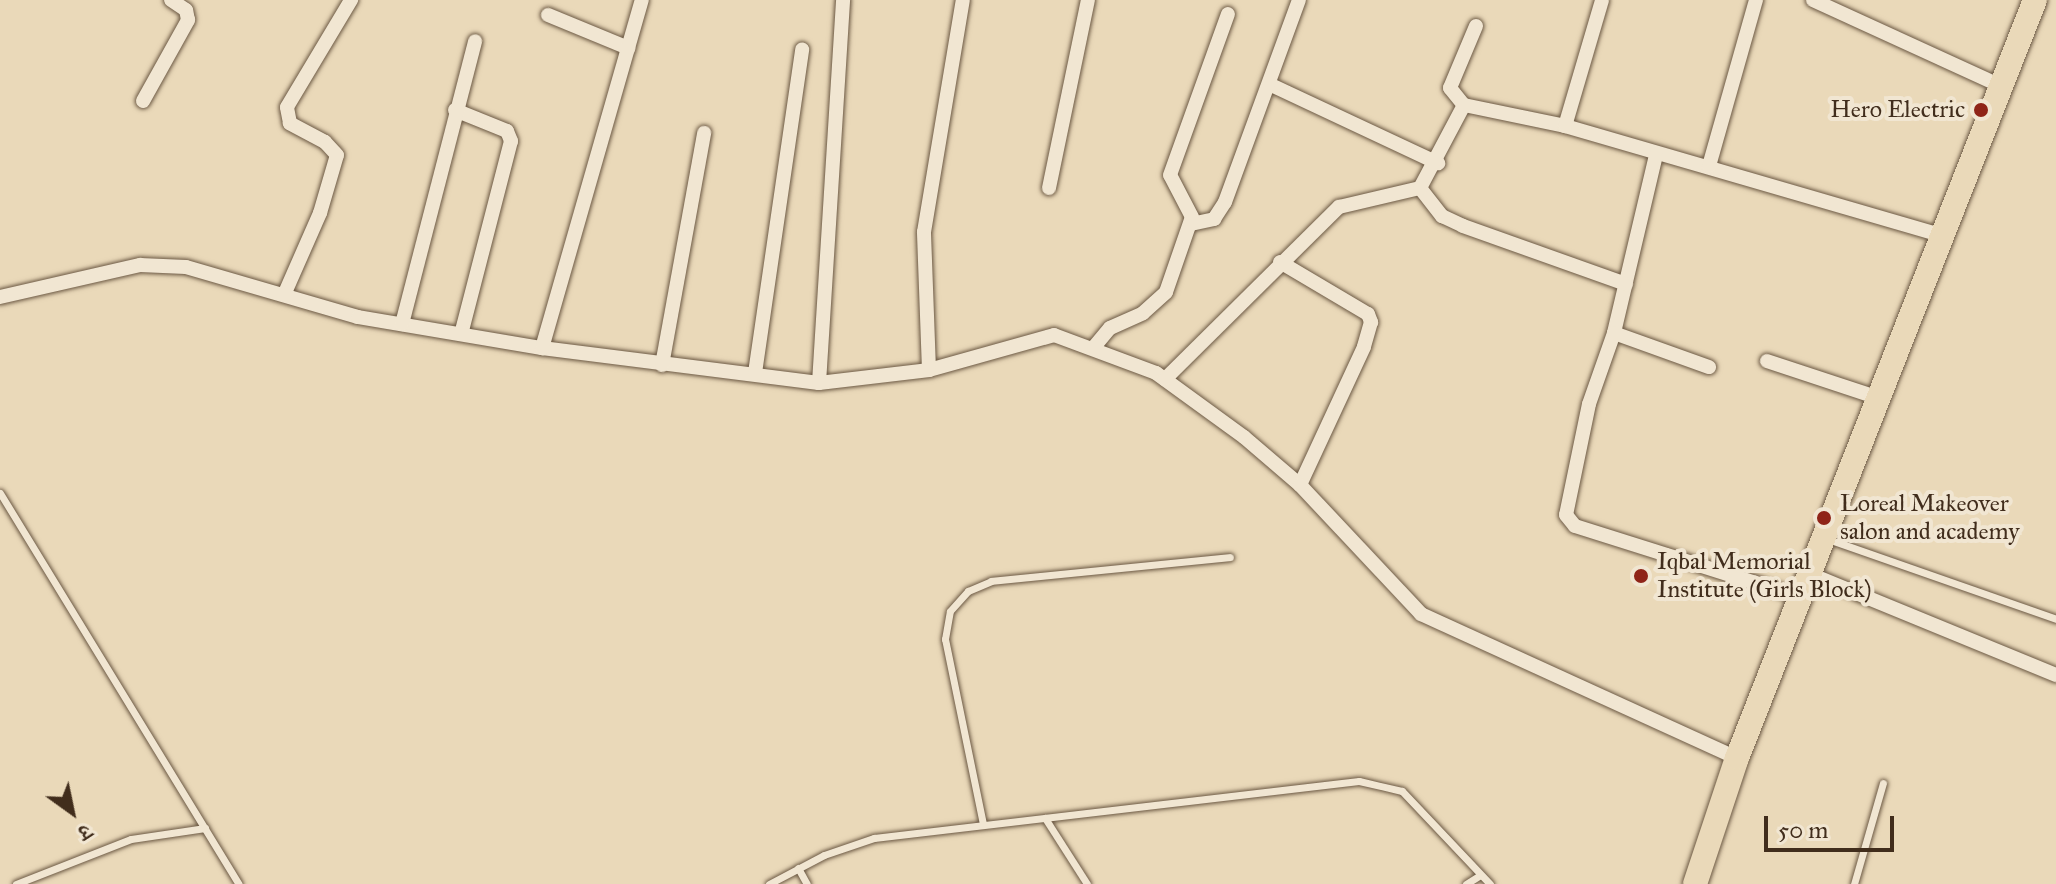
<!DOCTYPE html>
<meta charset="utf-8">
<style>
body{margin:0}
#map{position:relative;width:2056px;height:884px;overflow:hidden;background:#ead9b9;font-family:"IM FELL Great Primer","Noto Serif Devanagari",serif}
div>[style]{position:absolute}
.roads{filter:drop-shadow(0 0 2px #6b5843) drop-shadow(0 0 2px #6b5843)}
.service>*{height:7px;margin:-3.5px;padding:0 3.5px;transform-origin:3.5px;border-radius:3.5px;background:#f1e6d2}
.minor>*{height:14px;margin:-7px;padding:0 7px;transform-origin:7px;border-radius:7px;background:#f1e6d2}
.primary>*{height:24px;margin:-12px;padding:0 12px;transform-origin:12px;border-radius:12px;background:#ead9b9}
.dots>*{width:22px;height:22px;translate:-50% -50%;box-sizing:border-box;border:4px solid #f1e6d2;border-radius:50%}
span{translate:-50% -50%;white-space:nowrap;text-align:center;line-height:1.15;-webkit-text-stroke:8px #f1e6d2;paint-order:stroke}
.poi-label{font-size:24px;color:#412d1c}
.right{translate:-100% -50%;text-align:right}
.left{translate:0 -50%;text-align:left}
.north{position:absolute;left:32px;top:772px;width:80px;height:80px;-webkit-text-stroke:6px #f1e6d2;paint-order:stroke;rotate:147deg;font-size:22px;font-weight:700;line-height:32px;text-align:center;color:#412d1c}
.north::after{content:'';display:block;margin:auto;width:28px;height:36px;background:#412d1c;clip-path:polygon(50% 0,100% 100%,50% 72%,0 100%)}
.scale{position:absolute;left:1764px;top:816px;width:130px;height:36px;box-sizing:border-box;border:4px solid #412d1c;border-top:0;padding-left:10px;font-size:24px;line-height:28px;white-space:nowrap;color:#412d1c;-webkit-text-stroke:6px #f1e6d2;paint-order:stroke}
</style>
<div id="map">
<div class="roads">
<div class="service">
<i style="left:0;top:493px;width:458px;rotate:58.6deg"></i>
<i style="left:1828px;top:539px;width:242px;rotate:19.3deg"></i>
<i style="left:1045px;top:818px;width:78px;rotate:57.5deg"></i>
<i style="left:983px;top:824px;width:189px;rotate:-101.6deg"></i>
<i style="left:945px;top:639px;width:28px;rotate:-80deg"></i>
<i style="left:950px;top:611px;width:27px;rotate:-48deg"></i>
<i style="left:968px;top:591px;width:25px;rotate:-23deg"></i>
<i style="left:991px;top:581px;width:240px;rotate:-5.7deg"></i>
<i style="left:798px;top:868px;width:18px;rotate:61deg"></i>
<i style="left:16px;top:884px;width:123px;rotate:-21.4deg"></i>
<i style="left:131px;top:839px;width:75px;rotate:-8.5deg"></i>
<i style="left:769px;top:884px;width:62px;rotate:-27.8deg"></i>
<i style="left:824px;top:855px;width:53px;rotate:-18.8deg"></i>
<i style="left:874px;top:838px;width:488px;rotate:-6.7deg"></i>
<i style="left:1359px;top:781px;width:44px;rotate:13.1deg"></i>
<i style="left:1402px;top:791px;width:128px;rotate:46.6deg"></i>
<i style="left:1466px;top:884px;width:15px;rotate:-32deg"></i>
<i style="left:1854px;top:884px;width:105px;rotate:-74deg"></i>
</div>
<div class="minor">
<i style="left:1813px;top:0;width:209px;rotate:24.6deg"></i>
<i style="left:548px;top:15px;width:87px;rotate:22.4deg"></i>
<i style="left:1476px;top:26px;width:67px;rotate:112.8deg"></i>
<i style="left:1450px;top:88px;width:22px;rotate:51deg"></i>
<i style="left:1464px;top:105px;width:103px;rotate:11.7deg"></i>
<i style="left:1565px;top:126px;width:391px;rotate:16.2deg"></i>
<i style="left:1269px;top:84px;width:187px;rotate:25.1deg"></i>
<i style="left:143px;top:101px;width:93px;rotate:-60.9deg"></i>
<i style="left:188px;top:20px;width:10px;rotate:-101deg"></i>
<i style="left:186px;top:10px;width:18px;rotate:-146deg"></i>
<i style="left:455px;top:110px;width:56px;rotate:22deg"></i>
<i style="left:507px;top:131px;width:11px;rotate:68deg"></i>
<i style="left:511px;top:141px;width:199px;rotate:104.5deg"></i>
<i style="left:1565px;top:126px;width:131px;rotate:-73.6deg"></i>
<i style="left:1656px;top:155px;width:183px;rotate:103.3deg"></i>
<i style="left:1614px;top:333px;width:75px;rotate:109.4deg"></i>
<i style="left:1589px;top:404px;width:113px;rotate:101.7deg"></i>
<i style="left:1566px;top:515px;width:14px;rotate:51deg"></i>
<i style="left:1575px;top:526px;width:239px;rotate:17.5deg"></i>
<i style="left:1709px;top:166px;width:173px;rotate:-74.2deg"></i>
<i style="left:1049px;top:188px;width:192px;rotate:-78.3deg"></i>
<i style="left:1420px;top:188px;width:36px;rotate:52deg"></i>
<i style="left:1442px;top:216px;width:23px;rotate:25deg"></i>
<i style="left:1463px;top:226px;width:173px;rotate:19.6deg"></i>
<i style="left:1191px;top:224px;width:24px;rotate:-12deg"></i>
<i style="left:1214px;top:219px;width:20px;rotate:-57deg"></i>
<i style="left:1225px;top:202px;width:215px;rotate:-69.9deg"></i>
<i style="left:1280px;top:262px;width:102px;rotate:30.6deg"></i>
<i style="left:1368px;top:314px;width:9px;rotate:69deg"></i>
<i style="left:1371px;top:322px;width:26px;rotate:106deg"></i>
<i style="left:1364px;top:347px;width:152px;rotate:114.9deg"></i>
<i style="left:284px;top:295px;width:90px;rotate:-66.3deg"></i>
<i style="left:320px;top:213px;width:60px;rotate:-73.7deg"></i>
<i style="left:337px;top:155px;width:18px;rotate:-133deg"></i>
<i style="left:325px;top:142px;width:40px;rotate:-152deg"></i>
<i style="left:290px;top:123px;width:16px;rotate:-101deg"></i>
<i style="left:287px;top:107px;width:125px;rotate:-59.1deg"></i>
<i style="left:0;top:297px;width:144px;rotate:-12.9deg"></i>
<i style="left:140px;top:265px;width:46px;rotate:2.5deg"></i>
<i style="left:186px;top:267px;width:179px;rotate:16.2deg"></i>
<i style="left:358px;top:317px;width:187px;rotate:9.6deg"></i>
<i style="left:542px;top:348px;width:279px;rotate:7.2deg"></i>
<i style="left:819px;top:383px;width:111px;rotate:-6.7deg"></i>
<i style="left:929px;top:370px;width:130px;rotate:-15.6deg"></i>
<i style="left:1054px;top:335px;width:109px;rotate:20.4deg"></i>
<i style="left:1156px;top:373px;width:109px;rotate:36deg"></i>
<i style="left:1244px;top:437px;width:74px;rotate:40.6deg"></i>
<i style="left:1300px;top:485px;width:177px;rotate:46.8deg"></i>
<i style="left:1421px;top:614px;width:347px;rotate:24.5deg"></i>
<i style="left:402px;top:324px;width:292px;rotate:-75.5deg"></i>
<i style="left:1614px;top:333px;width:101px;rotate:19.7deg"></i>
<i style="left:1094px;top:347px;width:25px;rotate:-50deg"></i>
<i style="left:1110px;top:328px;width:36px;rotate:-24deg"></i>
<i style="left:1143px;top:313px;width:31px;rotate:-42deg"></i>
<i style="left:1166px;top:292px;width:79px;rotate:-70.9deg"></i>
<i style="left:1192px;top:217px;width:47px;rotate:-117.6deg"></i>
<i style="left:1170px;top:175px;width:171px;rotate:-70.2deg"></i>
<i style="left:542px;top:348px;width:362px;rotate:-74deg"></i>
<i style="left:1767px;top:361px;width:118px;rotate:18.3deg"></i>
<i style="left:662px;top:365px;width:236px;rotate:-79.7deg"></i>
<i style="left:929px;top:370px;width:138px;rotate:-92.1deg"></i>
<i style="left:924px;top:232px;width:235px;rotate:-80.5deg"></i>
<i style="left:755px;top:373px;width:327px;rotate:-81.7deg"></i>
<i style="left:1165px;top:379px;width:245px;rotate:-44.7deg"></i>
<i style="left:1339px;top:207px;width:83px;rotate:-13.2deg"></i>
<i style="left:1420px;top:188px;width:94px;rotate:-62.1deg"></i>
<i style="left:819px;top:383px;width:384px;rotate:-86.4deg"></i>
<i style="left:1812px;top:575px;width:264px;rotate:22.3deg"></i>
</div>
<div class="primary">
<i style="left:1695px;top:884px;width:133px;rotate:-71.6deg"></i>
<i style="left:1737px;top:758px;width:814px;rotate:-68.54deg"></i>
</div>
</div>
<div class="dots">
<i style="left:1981px;top:110px;background:#8f2418"></i>
<i style="left:1824px;top:518px;background:#8f2418"></i>
<i style="left:1641px;top:576px;background:#8f2418"></i>
</div>
<div class="poi-label">
<span class="right" style="left:1965px;top:110px">Hero Electric</span>
<span class="left" style="left:1840px;top:518px">Loreal Makeover<br>salon and academy</span>
<span class="left" style="left:1657px;top:576px">Iqbal Memorial<br>Institute (Girls Block)</span>
</div>
<div class="north">उ</div>
<div class="scale">50 m</div>
</div>
